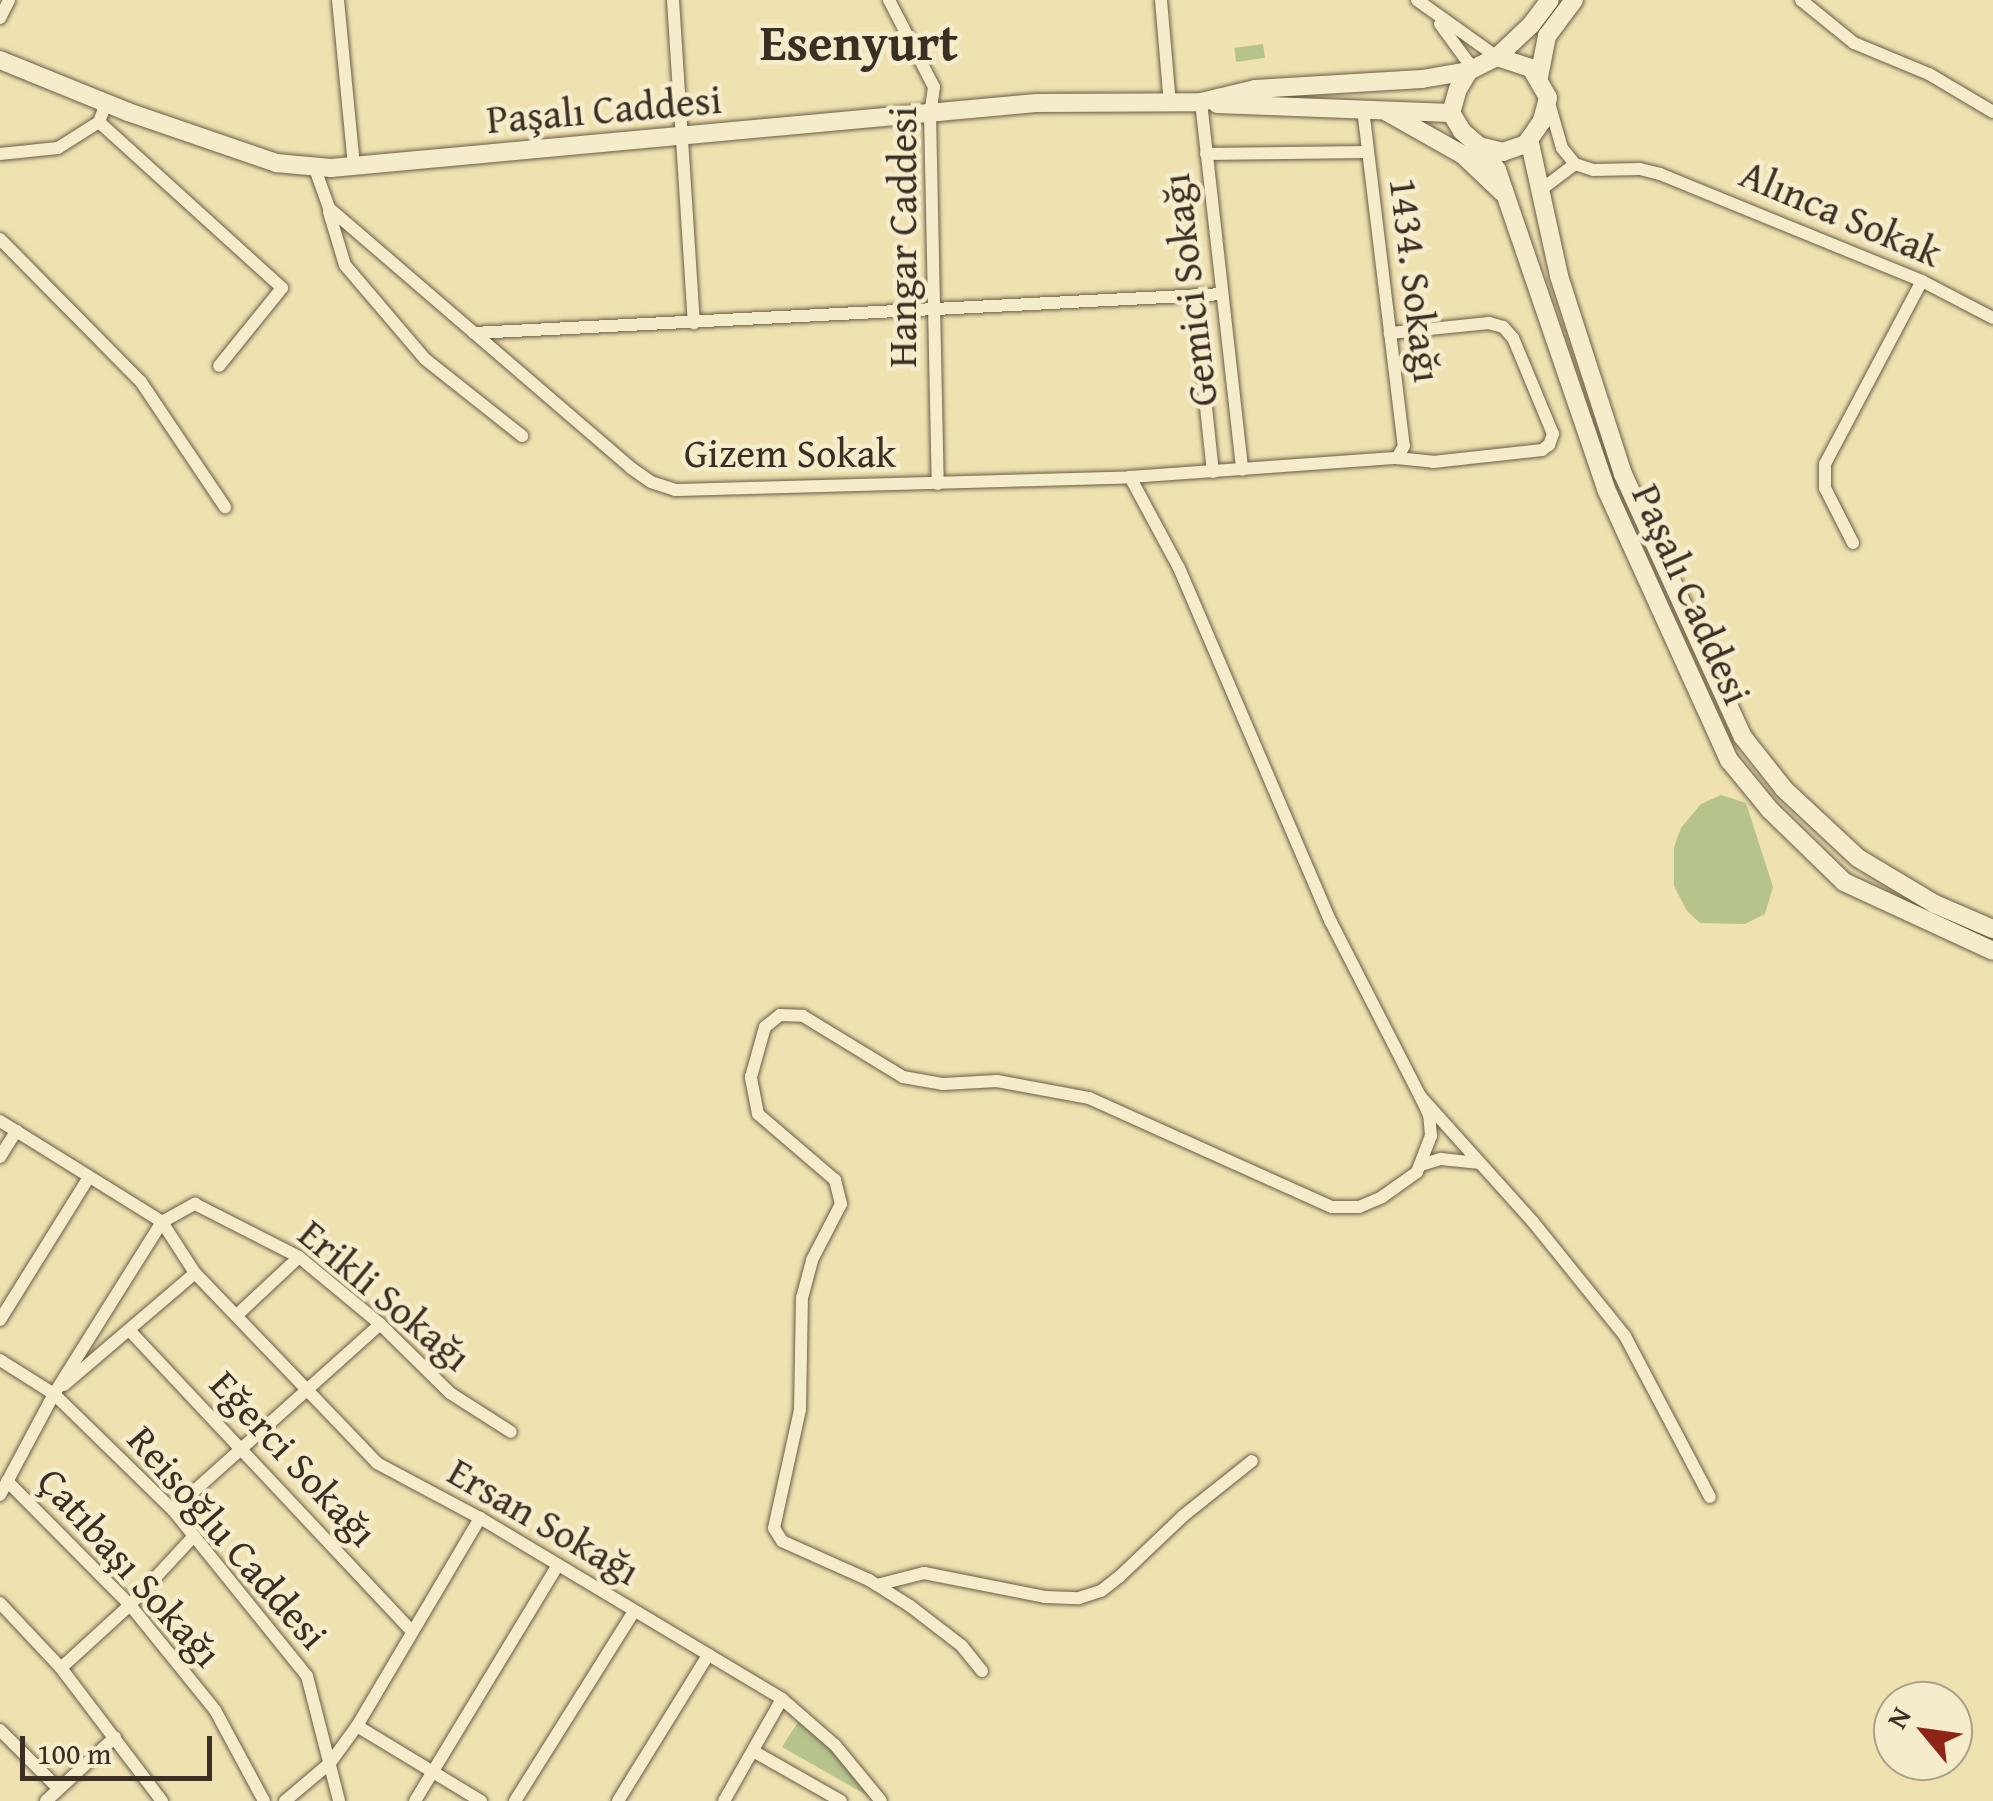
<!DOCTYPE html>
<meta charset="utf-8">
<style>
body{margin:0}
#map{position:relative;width:1993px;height:1801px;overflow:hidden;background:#efe1b0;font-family:"Gentium Book Plus",serif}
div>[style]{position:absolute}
.green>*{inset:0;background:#b6c38d;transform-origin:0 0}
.roads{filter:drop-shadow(0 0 2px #685c47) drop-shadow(0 0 2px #685c47)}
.street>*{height:12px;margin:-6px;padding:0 6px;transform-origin:6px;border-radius:6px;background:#f5eccc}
.secondary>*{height:18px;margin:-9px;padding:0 9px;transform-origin:9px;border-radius:9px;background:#f5eccc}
span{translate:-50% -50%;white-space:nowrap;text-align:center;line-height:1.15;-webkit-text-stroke:9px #f5eccc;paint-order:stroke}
.street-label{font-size:40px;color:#3b2f24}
.district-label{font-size:50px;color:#3b2f24;font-weight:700}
.north{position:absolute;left:1873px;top:1681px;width:100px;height:100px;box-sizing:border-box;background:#f5eccc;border:2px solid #aba089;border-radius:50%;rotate:299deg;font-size:28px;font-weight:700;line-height:40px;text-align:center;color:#3b2f24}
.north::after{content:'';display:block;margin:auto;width:35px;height:45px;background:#8f2418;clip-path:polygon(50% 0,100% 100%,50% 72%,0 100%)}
.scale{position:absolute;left:20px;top:1736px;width:192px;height:45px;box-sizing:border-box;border:5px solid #3b2f24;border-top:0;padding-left:12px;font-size:30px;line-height:35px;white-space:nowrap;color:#3b2f24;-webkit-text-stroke:8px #f5eccc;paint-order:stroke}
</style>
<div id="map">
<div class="green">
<i style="left:1263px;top:44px;width:14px;height:29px;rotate:82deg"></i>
<i style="clip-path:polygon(1721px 795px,1746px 803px,1773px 887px,1765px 914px,1745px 924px,1700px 923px,1687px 911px,1674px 886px,1674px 847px,1681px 828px,1701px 804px)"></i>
<i style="clip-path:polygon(798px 1722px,834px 1744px,877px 1801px,782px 1747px)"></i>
</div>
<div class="roads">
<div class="street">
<i style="left:338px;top:0;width:167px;rotate:84.5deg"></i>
<i style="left:673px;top:0;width:324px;rotate:86.3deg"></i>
<i style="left:889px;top:0;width:98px;rotate:62.7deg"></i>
<i style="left:934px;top:87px;width:27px;rotate:98deg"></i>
<i style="left:930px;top:114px;width:370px;rotate:88.8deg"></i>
<i style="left:1161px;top:0;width:105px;rotate:85.1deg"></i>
<i style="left:1417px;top:0;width:98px;rotate:35.5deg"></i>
<i style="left:1801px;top:0;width:68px;rotate:39.1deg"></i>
<i style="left:1854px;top:43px;width:81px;rotate:22.5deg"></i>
<i style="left:1929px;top:74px;width:74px;rotate:30.7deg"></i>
<i style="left:0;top:18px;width:20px;rotate:-63deg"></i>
<i style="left:1440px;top:24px;width:56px;rotate:53.7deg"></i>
<i style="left:1201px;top:102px;width:370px;rotate:83.6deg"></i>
<i style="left:106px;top:103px;width:20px;rotate:110deg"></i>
<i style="left:99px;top:122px;width:247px;rotate:42.2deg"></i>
<i style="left:282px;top:288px;width:100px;rotate:128.9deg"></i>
<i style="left:1549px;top:103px;width:47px;rotate:73.9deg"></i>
<i style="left:1562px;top:148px;width:21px;rotate:51deg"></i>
<i style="left:1575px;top:164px;width:19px;rotate:18deg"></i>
<i style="left:1593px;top:170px;width:47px;rotate:-1.2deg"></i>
<i style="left:1640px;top:169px;width:21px;rotate:14deg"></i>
<i style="left:1660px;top:174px;width:283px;rotate:22.2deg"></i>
<i style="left:1922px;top:281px;width:80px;rotate:27.5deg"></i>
<i style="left:1363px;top:109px;width:339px;rotate:83.1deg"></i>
<i style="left:1404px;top:446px;width:14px;rotate:120deg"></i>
<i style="left:0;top:154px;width:58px;rotate:-5.9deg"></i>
<i style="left:58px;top:148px;width:49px;rotate:-32.4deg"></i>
<i style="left:1206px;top:154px;width:160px;rotate:-0.7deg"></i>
<i style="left:314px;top:166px;width:45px;rotate:70.3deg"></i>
<i style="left:329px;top:208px;width:399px;rotate:40.7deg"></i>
<i style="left:631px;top:468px;width:24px;rotate:35deg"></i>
<i style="left:651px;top:482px;width:25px;rotate:18deg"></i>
<i style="left:675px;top:490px;width:455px;rotate:-1.6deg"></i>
<i style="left:1130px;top:477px;width:268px;rotate:-4.1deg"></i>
<i style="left:1397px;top:458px;width:36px;rotate:6deg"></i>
<i style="left:1433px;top:462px;width:110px;rotate:-6.3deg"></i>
<i style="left:1542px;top:450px;width:9px;rotate:-36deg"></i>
<i style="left:1549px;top:445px;width:12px;rotate:-70deg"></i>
<i style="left:1553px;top:434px;width:104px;rotate:-112.6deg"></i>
<i style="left:1513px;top:338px;width:15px;rotate:-132deg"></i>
<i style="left:1503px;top:327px;width:15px;rotate:-164deg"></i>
<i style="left:1489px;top:323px;width:100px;rotate:174.2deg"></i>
<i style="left:1538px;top:192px;width:46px;rotate:-37.1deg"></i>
<i style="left:329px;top:212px;width:55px;rotate:73.2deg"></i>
<i style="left:345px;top:265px;width:123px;rotate:49.6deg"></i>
<i style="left:425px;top:359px;width:124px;rotate:38.4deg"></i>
<i style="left:0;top:239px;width:201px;rotate:45.4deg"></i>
<i style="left:141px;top:382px;width:151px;rotate:56.1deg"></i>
<i style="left:1194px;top:295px;width:178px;rotate:83.9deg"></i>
<i style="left:474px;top:333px;width:749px;rotate:-2.98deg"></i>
<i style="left:1130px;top:477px;width:103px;rotate:61.7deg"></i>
<i style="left:1179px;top:568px;width:385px;rotate:66.8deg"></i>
<i style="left:1331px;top:922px;width:195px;rotate:62.9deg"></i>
<i style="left:1420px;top:1096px;width:169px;rotate:48.1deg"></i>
<i style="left:1533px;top:1222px;width:146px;rotate:51.1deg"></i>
<i style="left:1625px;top:1336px;width:182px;rotate:62.2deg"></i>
<i style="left:1853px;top:543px;width:62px;rotate:-117deg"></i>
<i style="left:1825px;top:488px;width:24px;rotate:-90deg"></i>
<i style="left:1825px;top:464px;width:207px;rotate:-62.1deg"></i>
<i style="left:0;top:1121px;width:191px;rotate:31.9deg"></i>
<i style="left:162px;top:1222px;width:61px;rotate:57.1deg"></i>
<i style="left:195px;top:1273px;width:263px;rotate:46.2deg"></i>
<i style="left:377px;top:1463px;width:117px;rotate:28.1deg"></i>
<i style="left:480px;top:1518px;width:352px;rotate:30.9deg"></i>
<i style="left:782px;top:1699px;width:70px;rotate:41deg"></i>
<i style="left:835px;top:1745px;width:72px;rotate:50.6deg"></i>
<i style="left:0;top:1157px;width:31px;rotate:-58deg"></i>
<i style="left:1421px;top:1165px;width:21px;rotate:-17deg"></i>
<i style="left:1441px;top:1159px;width:37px;rotate:6deg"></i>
<i style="left:238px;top:1314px;width:83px;rotate:-43.1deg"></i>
<i style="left:0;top:1320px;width:168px;rotate:-58.1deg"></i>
<i style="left:129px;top:1330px;width:412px;rotate:46.8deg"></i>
<i style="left:0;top:1360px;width:64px;rotate:32.2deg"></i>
<i style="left:54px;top:1394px;width:166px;rotate:44.3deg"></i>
<i style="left:173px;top:1510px;width:213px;rotate:51.1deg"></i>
<i style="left:307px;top:1676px;width:129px;rotate:75.6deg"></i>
<i style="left:64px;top:1385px;width:172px;rotate:-40.5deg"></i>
<i style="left:7px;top:1481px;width:175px;rotate:45.2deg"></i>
<i style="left:130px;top:1605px;width:135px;rotate:51deg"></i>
<i style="left:215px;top:1710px;width:103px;rotate:61.7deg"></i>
<i style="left:0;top:1495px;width:115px;rotate:-61.9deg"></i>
<i style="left:54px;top:1394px;width:203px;rotate:-57.9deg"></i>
<i style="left:162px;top:1222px;width:38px;rotate:-29deg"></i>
<i style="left:195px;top:1204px;width:117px;rotate:27deg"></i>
<i style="left:299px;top:1257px;width:105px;rotate:39.6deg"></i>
<i style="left:380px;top:1324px;width:98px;rotate:44.6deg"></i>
<i style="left:450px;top:1393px;width:72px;rotate:32.6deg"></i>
<i style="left:173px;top:1510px;width:278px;rotate:-41.9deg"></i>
<i style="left:877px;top:1585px;width:49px;rotate:-14.3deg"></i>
<i style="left:924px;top:1573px;width:123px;rotate:11.2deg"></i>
<i style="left:1045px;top:1597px;width:34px;rotate:2deg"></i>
<i style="left:1079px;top:1598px;width:23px;rotate:-18deg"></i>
<i style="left:1101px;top:1591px;width:23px;rotate:-38deg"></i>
<i style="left:1119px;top:1577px;width:88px;rotate:-43.6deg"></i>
<i style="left:1183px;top:1516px;width:88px;rotate:-38.6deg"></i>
<i style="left:0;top:1603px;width:89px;rotate:46.8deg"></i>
<i style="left:61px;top:1668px;width:167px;rotate:52.8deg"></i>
<i style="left:61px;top:1668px;width:93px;rotate:-42.4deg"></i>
<i style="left:130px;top:1605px;width:94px;rotate:-47.2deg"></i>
<i style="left:982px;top:1671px;width:32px;rotate:-129deg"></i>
<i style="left:962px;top:1646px;width:66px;rotate:-142.4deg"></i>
<i style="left:910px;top:1606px;width:49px;rotate:-147.6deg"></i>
<i style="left:869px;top:1580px;width:95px;rotate:-155.9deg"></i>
<i style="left:782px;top:1541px;width:15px;rotate:-122deg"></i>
<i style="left:774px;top:1528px;width:121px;rotate:-77.6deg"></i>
<i style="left:800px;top:1410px;width:112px;rotate:-89deg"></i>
<i style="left:802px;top:1298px;width:39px;rotate:-75deg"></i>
<i style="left:812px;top:1260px;width:63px;rotate:-62.6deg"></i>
<i style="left:841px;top:1204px;width:25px;rotate:-104deg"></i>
<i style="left:835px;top:1180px;width:101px;rotate:-139.4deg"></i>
<i style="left:758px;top:1114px;width:38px;rotate:-101deg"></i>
<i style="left:751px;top:1077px;width:52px;rotate:-74.4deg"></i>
<i style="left:765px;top:1027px;width:19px;rotate:-39deg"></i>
<i style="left:780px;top:1015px;width:23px;rotate:2deg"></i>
<i style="left:803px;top:1016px;width:117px;rotate:31.4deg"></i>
<i style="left:903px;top:1077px;width:41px;rotate:9.9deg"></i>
<i style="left:943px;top:1084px;width:54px;rotate:-3.2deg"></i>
<i style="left:997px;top:1081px;width:94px;rotate:10.5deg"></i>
<i style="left:1089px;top:1098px;width:266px;rotate:24.2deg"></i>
<i style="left:1332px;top:1207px;width:27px"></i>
<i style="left:1359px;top:1207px;width:25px;rotate:-23deg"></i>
<i style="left:1382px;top:1197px;width:43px;rotate:-35.5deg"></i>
<i style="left:1417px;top:1172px;width:39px;rotate:-69deg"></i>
<i style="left:1431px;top:1136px;width:21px;rotate:-95deg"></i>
<i style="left:1429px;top:1115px;width:21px;rotate:-115deg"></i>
<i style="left:357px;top:1726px;width:145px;rotate:31.2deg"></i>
<i style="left:0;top:1730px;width:83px;rotate:45deg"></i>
<i style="left:753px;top:1751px;width:101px;rotate:29.6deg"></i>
<i style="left:46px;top:1801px;width:94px;rotate:-42.8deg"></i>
<i style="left:285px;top:1801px;width:59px;rotate:-40.2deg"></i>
<i style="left:330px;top:1763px;width:46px;rotate:-53.9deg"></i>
<i style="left:357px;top:1726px;width:242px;rotate:-59.4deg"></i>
<i style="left:415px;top:1801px;width:276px;rotate:-58.8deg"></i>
<i style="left:515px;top:1801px;width:224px;rotate:-57.9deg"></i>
<i style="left:618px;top:1801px;width:172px;rotate:-58.3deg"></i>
<i style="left:724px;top:1801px;width:117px;rotate:-60.4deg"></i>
</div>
<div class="secondary">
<i style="left:1497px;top:57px;width:36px;rotate:18deg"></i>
<i style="left:1531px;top:68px;width:34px;rotate:60deg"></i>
<i style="left:1548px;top:98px;width:24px;rotate:105deg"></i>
<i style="left:1542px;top:121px;width:28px;rotate:125deg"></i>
<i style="left:1526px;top:144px;width:24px;rotate:161deg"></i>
<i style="left:1503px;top:152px;width:25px;rotate:-166deg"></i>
<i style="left:1479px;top:146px;width:23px;rotate:-139deg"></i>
<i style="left:1462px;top:131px;width:21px;rotate:-121deg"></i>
<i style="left:1451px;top:113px;width:25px;rotate:-74deg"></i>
<i style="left:1458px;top:89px;width:21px;rotate:-59deg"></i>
<i style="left:1469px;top:71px;width:31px;rotate:-27deg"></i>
<i style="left:1497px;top:57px;width:47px;rotate:-43.3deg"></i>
<i style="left:1531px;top:25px;width:31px;rotate:-53deg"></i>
<i style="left:0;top:60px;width:138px;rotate:22.1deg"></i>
<i style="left:128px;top:112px;width:157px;rotate:19deg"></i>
<i style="left:276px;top:163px;width:55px;rotate:5.2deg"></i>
<i style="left:331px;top:168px;width:708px;rotate:-5.27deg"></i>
<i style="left:1036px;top:103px;width:165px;rotate:-0.3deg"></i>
<i style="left:1201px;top:102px;width:56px;rotate:-13.5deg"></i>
<i style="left:1255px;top:89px;width:167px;rotate:-3.4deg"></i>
<i style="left:1422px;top:79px;width:48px;rotate:-9.7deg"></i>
<i style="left:1539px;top:77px;width:42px;rotate:-79deg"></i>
<i style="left:1547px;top:36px;width:45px;rotate:-53.1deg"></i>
<i style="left:1217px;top:104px;width:234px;rotate:2.2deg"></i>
<i style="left:1385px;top:111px;width:90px;rotate:29.4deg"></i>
<i style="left:1463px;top:155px;width:54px;rotate:43.5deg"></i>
<i style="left:1529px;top:139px;width:140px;rotate:77.6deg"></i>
<i style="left:1559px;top:276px;width:208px;rotate:72.1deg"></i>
<i style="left:1623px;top:474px;width:289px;rotate:65.5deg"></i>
<i style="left:1743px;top:737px;width:66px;rotate:51.7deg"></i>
<i style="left:1784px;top:789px;width:101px;rotate:43deg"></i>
<i style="left:1858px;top:858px;width:90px;rotate:30.9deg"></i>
<i style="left:1935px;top:904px;width:63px;rotate:23.3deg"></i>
<i style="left:1479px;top:146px;width:30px;rotate:53deg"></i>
<i style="left:1497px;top:170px;width:337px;rotate:71.1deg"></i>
<i style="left:1606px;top:489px;width:298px;rotate:65.6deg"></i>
<i style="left:1729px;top:760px;width:65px;rotate:50.6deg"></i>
<i style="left:1770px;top:810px;width:103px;rotate:44.2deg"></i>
<i style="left:1844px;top:882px;width:164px;rotate:24.8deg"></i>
</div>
</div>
<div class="street-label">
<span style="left:604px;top:109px;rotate:-5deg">Paşalı Caddesi</span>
<span style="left:1841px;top:213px;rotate:23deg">Alınca Sokak</span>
<span style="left:902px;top:237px;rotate:-90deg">Hangar Caddesi</span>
<span style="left:1416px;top:280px;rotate:83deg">1434. Sokağı</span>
<span style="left:1189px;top:290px;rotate:-97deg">Gemici Sokağı</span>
<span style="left:790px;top:453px">Gizem Sokak</span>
<span style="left:1692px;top:594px;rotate:66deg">Paşalı Caddesi</span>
<span style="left:385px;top:1295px;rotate:40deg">Erikli Sokağı</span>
<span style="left:294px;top:1458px;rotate:47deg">Eğerci Sokağı</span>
<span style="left:544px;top:1521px;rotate:30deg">Ersan Sokağı</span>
<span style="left:228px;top:1537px;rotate:49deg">Reisoğlu Caddesi</span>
<span style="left:130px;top:1567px;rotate:48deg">Çatıbaşı Sokağı</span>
</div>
<div class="district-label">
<span style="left:859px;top:42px">Esenyurt</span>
</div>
<div class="north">N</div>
<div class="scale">100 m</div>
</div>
